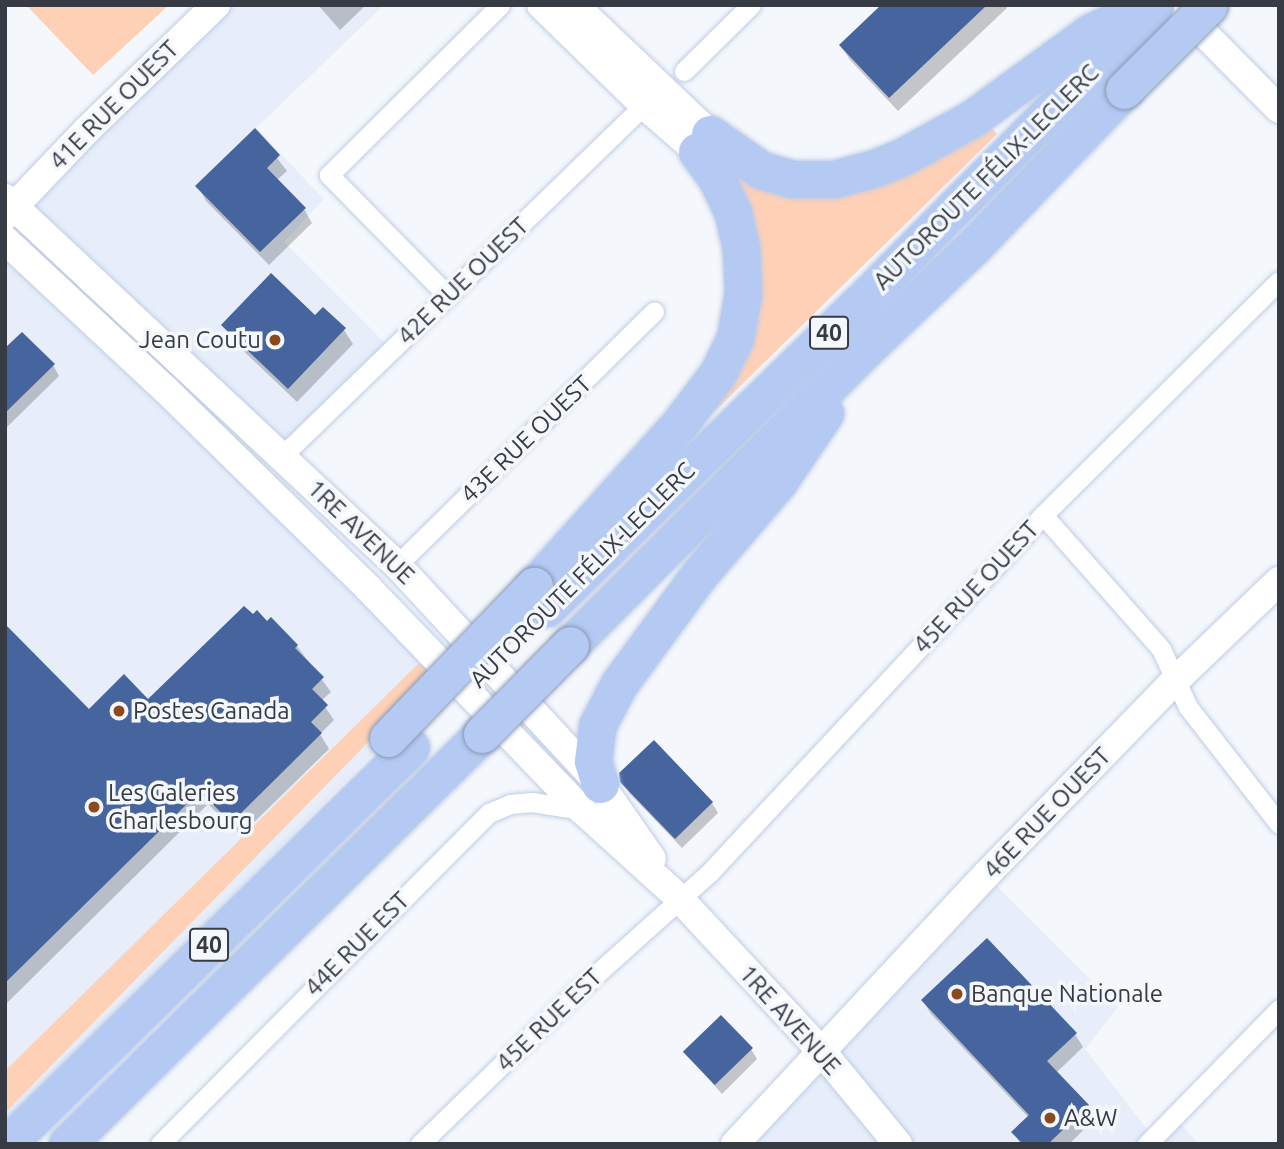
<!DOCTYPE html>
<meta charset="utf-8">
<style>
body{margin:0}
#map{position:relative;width:1284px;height:1149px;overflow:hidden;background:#f4f7fc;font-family:Ubuntu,sans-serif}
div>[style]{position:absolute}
.built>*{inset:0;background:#e7eefa}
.green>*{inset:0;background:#fed0b6}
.shadow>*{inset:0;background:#0003}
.building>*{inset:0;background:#46649d;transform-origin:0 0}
.roads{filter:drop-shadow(0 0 2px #c0cce4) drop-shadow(0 0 2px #c0cce4)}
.street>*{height:19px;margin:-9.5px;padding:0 9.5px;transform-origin:9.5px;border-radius:9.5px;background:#fff}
.secondary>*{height:28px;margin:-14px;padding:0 14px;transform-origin:14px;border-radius:14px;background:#fff}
.highway>*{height:37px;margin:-18.5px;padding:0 18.5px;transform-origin:18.5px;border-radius:18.5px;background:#b4caf2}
.bridges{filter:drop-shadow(0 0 2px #8898b5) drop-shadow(0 0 2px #8898b5)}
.highway-bridge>*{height:37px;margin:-18.5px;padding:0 18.5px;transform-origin:18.5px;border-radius:18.5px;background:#b4caf2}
.dots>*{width:19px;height:19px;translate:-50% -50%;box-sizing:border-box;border:4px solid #f4f7fc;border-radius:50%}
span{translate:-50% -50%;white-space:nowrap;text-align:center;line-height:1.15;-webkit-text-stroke:7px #f4f7fc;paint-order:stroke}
.shield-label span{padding:2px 5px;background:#f4f7fc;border:2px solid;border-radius:5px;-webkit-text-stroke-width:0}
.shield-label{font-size:23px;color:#363b44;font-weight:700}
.street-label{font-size:24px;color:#363b44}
.poi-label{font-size:24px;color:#363b44}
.right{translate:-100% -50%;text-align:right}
.left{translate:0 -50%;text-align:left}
.frame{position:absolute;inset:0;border:7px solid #363b44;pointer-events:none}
</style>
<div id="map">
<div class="built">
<i style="clip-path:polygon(217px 5px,384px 5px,256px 128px,324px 199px,284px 242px,392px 350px,282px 456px,14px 206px)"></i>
<i style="clip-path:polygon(5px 240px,446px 666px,388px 738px,69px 1060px,5px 1144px)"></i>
<i style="clip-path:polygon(986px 875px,1118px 1007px,1085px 1049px,1153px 1137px,1174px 1116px,1199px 1144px,735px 1144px)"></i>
</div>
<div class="green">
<i style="clip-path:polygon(26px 5px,169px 5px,93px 75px)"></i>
<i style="clip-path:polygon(987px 123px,997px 134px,716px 410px,708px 403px,735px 361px,719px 164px,756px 181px)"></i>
<i style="clip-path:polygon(423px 663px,433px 676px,5px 1113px,5px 1071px,418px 664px)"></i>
</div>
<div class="shadow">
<i style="clip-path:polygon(318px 5px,366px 5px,340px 30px)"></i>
<i style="clip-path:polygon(884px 5px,1005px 5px,1007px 8px,898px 111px,850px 60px,841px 46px)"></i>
<i style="clip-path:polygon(255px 130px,287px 171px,276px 181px,304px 209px,312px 223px,269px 265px,206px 201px,198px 186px)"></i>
<i style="clip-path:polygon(323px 309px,344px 330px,353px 344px,297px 402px,232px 340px,224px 326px,315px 317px)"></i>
<i style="clip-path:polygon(5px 351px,53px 365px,59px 376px,5px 429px)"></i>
<i style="clip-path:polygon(5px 626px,89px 711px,148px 702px,297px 646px,331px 692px,321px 701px,334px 720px,320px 734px,329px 749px,240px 836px,208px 804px,5px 1005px)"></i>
<i style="clip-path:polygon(622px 781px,712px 803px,718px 813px,682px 848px,629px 793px)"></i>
<i style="clip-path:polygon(923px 1001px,1075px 1034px,1083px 1047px,1056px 1073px,1087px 1106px,1095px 1119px,1069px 1144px,1020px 1144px,1014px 1132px,1029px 1118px,931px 1014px)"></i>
<i style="clip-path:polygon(751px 1049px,757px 1059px,722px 1094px,685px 1053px)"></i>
</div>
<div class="building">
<i style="clip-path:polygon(881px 5px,987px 5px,889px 98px,839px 45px)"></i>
<i style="clip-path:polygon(255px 128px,280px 155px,267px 168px,306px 208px,260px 252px,195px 186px)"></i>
<i style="clip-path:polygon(271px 273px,315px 315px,323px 307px,346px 328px,288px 389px,221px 325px)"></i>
<i style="clip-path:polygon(22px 332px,55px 364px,5px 413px,5px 348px)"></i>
<i style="clip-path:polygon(244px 606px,253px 614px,257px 610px,267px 621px,271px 617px,298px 645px,295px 648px,324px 677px,312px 689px,328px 705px,311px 722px,322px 733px,231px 823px,200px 791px,5px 983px,5px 624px,89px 709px,124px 674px,148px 699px)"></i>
<i style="clip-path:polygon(654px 740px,713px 802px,675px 839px,620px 782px,619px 773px)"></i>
<i style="clip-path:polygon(987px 938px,1077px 1033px,1047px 1061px,1089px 1105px,1048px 1144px,1023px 1144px,1011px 1132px,1029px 1115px,921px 1000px)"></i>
<i style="left:721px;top:1015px;width:46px;height:53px;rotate:46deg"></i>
</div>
<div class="roads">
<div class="street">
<i style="left:684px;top:71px;width:94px;rotate:-44.6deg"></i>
<i style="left:448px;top:296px;width:170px;rotate:-134.5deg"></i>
<i style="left:329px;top:175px;width:241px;rotate:-44.8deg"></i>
<i style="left:282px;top:456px;width:504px;rotate:-44.12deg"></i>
<i style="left:1043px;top:515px;width:179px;rotate:48.6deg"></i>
<i style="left:1161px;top:649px;width:64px;rotate:65deg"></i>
<i style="left:1188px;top:707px;width:148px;rotate:52.1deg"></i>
<i style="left:397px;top:565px;width:361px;rotate:-44.6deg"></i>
<i style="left:160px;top:1144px;width:467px;rotate:-45.2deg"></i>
<i style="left:489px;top:813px;width:23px;rotate:-23deg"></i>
<i style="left:510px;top:804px;width:22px;rotate:-5deg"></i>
<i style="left:532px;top:802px;width:51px;rotate:9.1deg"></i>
<i style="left:420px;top:1144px;width:212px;rotate:-44.2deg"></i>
<i style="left:572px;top:996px;width:186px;rotate:-41.9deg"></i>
<i style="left:710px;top:872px;width:488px;rotate:-47deg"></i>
<i style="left:1043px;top:515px;width:332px;rotate:-44.8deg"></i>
<i style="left:1147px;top:1144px;width:189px;rotate:-45.6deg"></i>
</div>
<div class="secondary">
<i style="left:541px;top:5px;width:144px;rotate:44.2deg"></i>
<i style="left:644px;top:105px;width:70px;rotate:41deg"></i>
<i style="left:574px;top:5px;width:187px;rotate:43.5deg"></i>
<i style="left:1176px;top:5px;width:146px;rotate:45.3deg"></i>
<i style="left:5px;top:198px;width:537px;rotate:43.11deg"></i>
<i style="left:397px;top:565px;width:299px;rotate:47.2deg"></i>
<i style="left:600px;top:784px;width:91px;rotate:55.3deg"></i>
<i style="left:5px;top:216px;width:119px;rotate:-46.4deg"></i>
<i style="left:87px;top:130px;width:180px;rotate:-44.1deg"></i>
<i style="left:5px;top:240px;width:220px;rotate:43deg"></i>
<i style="left:166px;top:390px;width:283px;rotate:44.4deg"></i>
<i style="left:368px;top:588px;width:308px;rotate:46.1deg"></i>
<i style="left:582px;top:810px;width:131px;rotate:42.2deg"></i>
<i style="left:679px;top:898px;width:212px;rotate:47.1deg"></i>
<i style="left:823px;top:1053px;width:118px;rotate:50.5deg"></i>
<i style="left:735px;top:1144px;width:368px;rotate:-47deg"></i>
<i style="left:986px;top:875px;width:269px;rotate:-45.8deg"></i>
<i style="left:1174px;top:682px;width:146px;rotate:-43.9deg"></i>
</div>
<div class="highway">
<i style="left:710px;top:134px;width:62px;rotate:35.2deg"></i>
<i style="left:761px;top:170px;width:33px;rotate:16deg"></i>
<i style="left:793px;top:179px;width:41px"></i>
<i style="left:834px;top:179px;width:42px;rotate:-15deg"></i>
<i style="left:875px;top:168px;width:31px;rotate:-22deg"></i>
<i style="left:904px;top:156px;width:79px;rotate:-28.8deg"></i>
<i style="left:973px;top:118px;width:146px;rotate:-36.1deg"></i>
<i style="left:1091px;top:32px;width:60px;rotate:-24.8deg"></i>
<i style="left:534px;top:586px;width:220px;rotate:-48.1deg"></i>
<i style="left:681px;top:422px;width:61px;rotate:-52.9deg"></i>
<i style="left:718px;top:373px;width:39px;rotate:-64deg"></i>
<i style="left:735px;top:338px;width:46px;rotate:-79.9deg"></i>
<i style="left:743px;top:293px;width:45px;rotate:-92.5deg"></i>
<i style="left:741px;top:248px;width:36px;rotate:-103deg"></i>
<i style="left:733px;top:213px;width:38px;rotate:-115deg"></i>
<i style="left:717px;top:179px;width:34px;rotate:-126deg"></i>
<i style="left:547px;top:608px;width:436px;rotate:-44.3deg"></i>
<i style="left:859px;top:304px;width:421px;rotate:-45.2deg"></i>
<i style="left:570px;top:645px;width:426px;rotate:-45deg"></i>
<i style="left:871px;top:344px;width:141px;rotate:-43.6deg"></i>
<i style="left:973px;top:247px;width:218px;rotate:-46.1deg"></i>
<i style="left:600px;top:784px;width:24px;rotate:-107deg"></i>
<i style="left:593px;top:761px;width:35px;rotate:-83deg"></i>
<i style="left:597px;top:726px;width:47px;rotate:-62.4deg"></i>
<i style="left:619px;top:684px;width:134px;rotate:-53.8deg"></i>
<i style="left:698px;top:576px;width:125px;rotate:-49.5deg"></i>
<i style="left:779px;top:481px;width:82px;rotate:-55.9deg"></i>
<i style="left:7px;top:1144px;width:566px;rotate:-44.5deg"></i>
<i style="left:67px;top:1144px;width:583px;rotate:-44.65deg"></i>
</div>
</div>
<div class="bridges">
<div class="highway-bridge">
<i style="left:1124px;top:90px;width:120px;rotate:-45deg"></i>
<i style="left:482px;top:734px;width:125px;rotate:-45.3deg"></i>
<i style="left:388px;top:738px;width:211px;rotate:-46.2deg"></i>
</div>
</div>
<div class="dots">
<i style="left:275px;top:340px;background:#8c491b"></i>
<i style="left:119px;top:711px;background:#8c491b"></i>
<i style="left:94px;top:807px;background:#8c491b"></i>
<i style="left:957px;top:994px;background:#8c491b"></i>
<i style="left:1050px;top:1118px;background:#8c491b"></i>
</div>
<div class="shield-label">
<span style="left:829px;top:333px">40</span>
<span style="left:209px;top:945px">40</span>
</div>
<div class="street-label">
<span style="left:114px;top:105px;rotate:-45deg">41E RUE OUEST</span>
<span style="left:986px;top:177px;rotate:-45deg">AUTOROUTE FÉLIX-LECLERC</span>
<span style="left:463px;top:281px;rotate:-44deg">42E RUE OUEST</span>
<span style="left:526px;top:439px;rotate:-44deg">43E RUE OUEST</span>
<span style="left:361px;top:532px;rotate:44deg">1RE AVENUE</span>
<span style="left:582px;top:575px;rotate:-45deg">AUTOROUTE FÉLIX-LECLERC</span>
<span style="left:976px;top:587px;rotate:-47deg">45E RUE OUEST</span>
<span style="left:1047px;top:813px;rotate:-46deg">46E RUE OUEST</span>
<span style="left:357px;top:944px;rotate:-45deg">44E RUE EST</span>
<span style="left:549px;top:1020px;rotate:-44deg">45E RUE EST</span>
<span style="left:790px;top:1020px;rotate:48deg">1RE AVENUE</span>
</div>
<div class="poi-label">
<span class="right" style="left:261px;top:340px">Jean Coutu</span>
<span class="left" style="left:133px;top:711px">Postes Canada</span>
<span class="left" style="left:108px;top:807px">Les Galeries<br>Charlesbourg</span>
<span class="left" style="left:971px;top:994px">Banque Nationale</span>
<span class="left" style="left:1064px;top:1118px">A&amp;W</span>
</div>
<div class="frame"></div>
</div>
